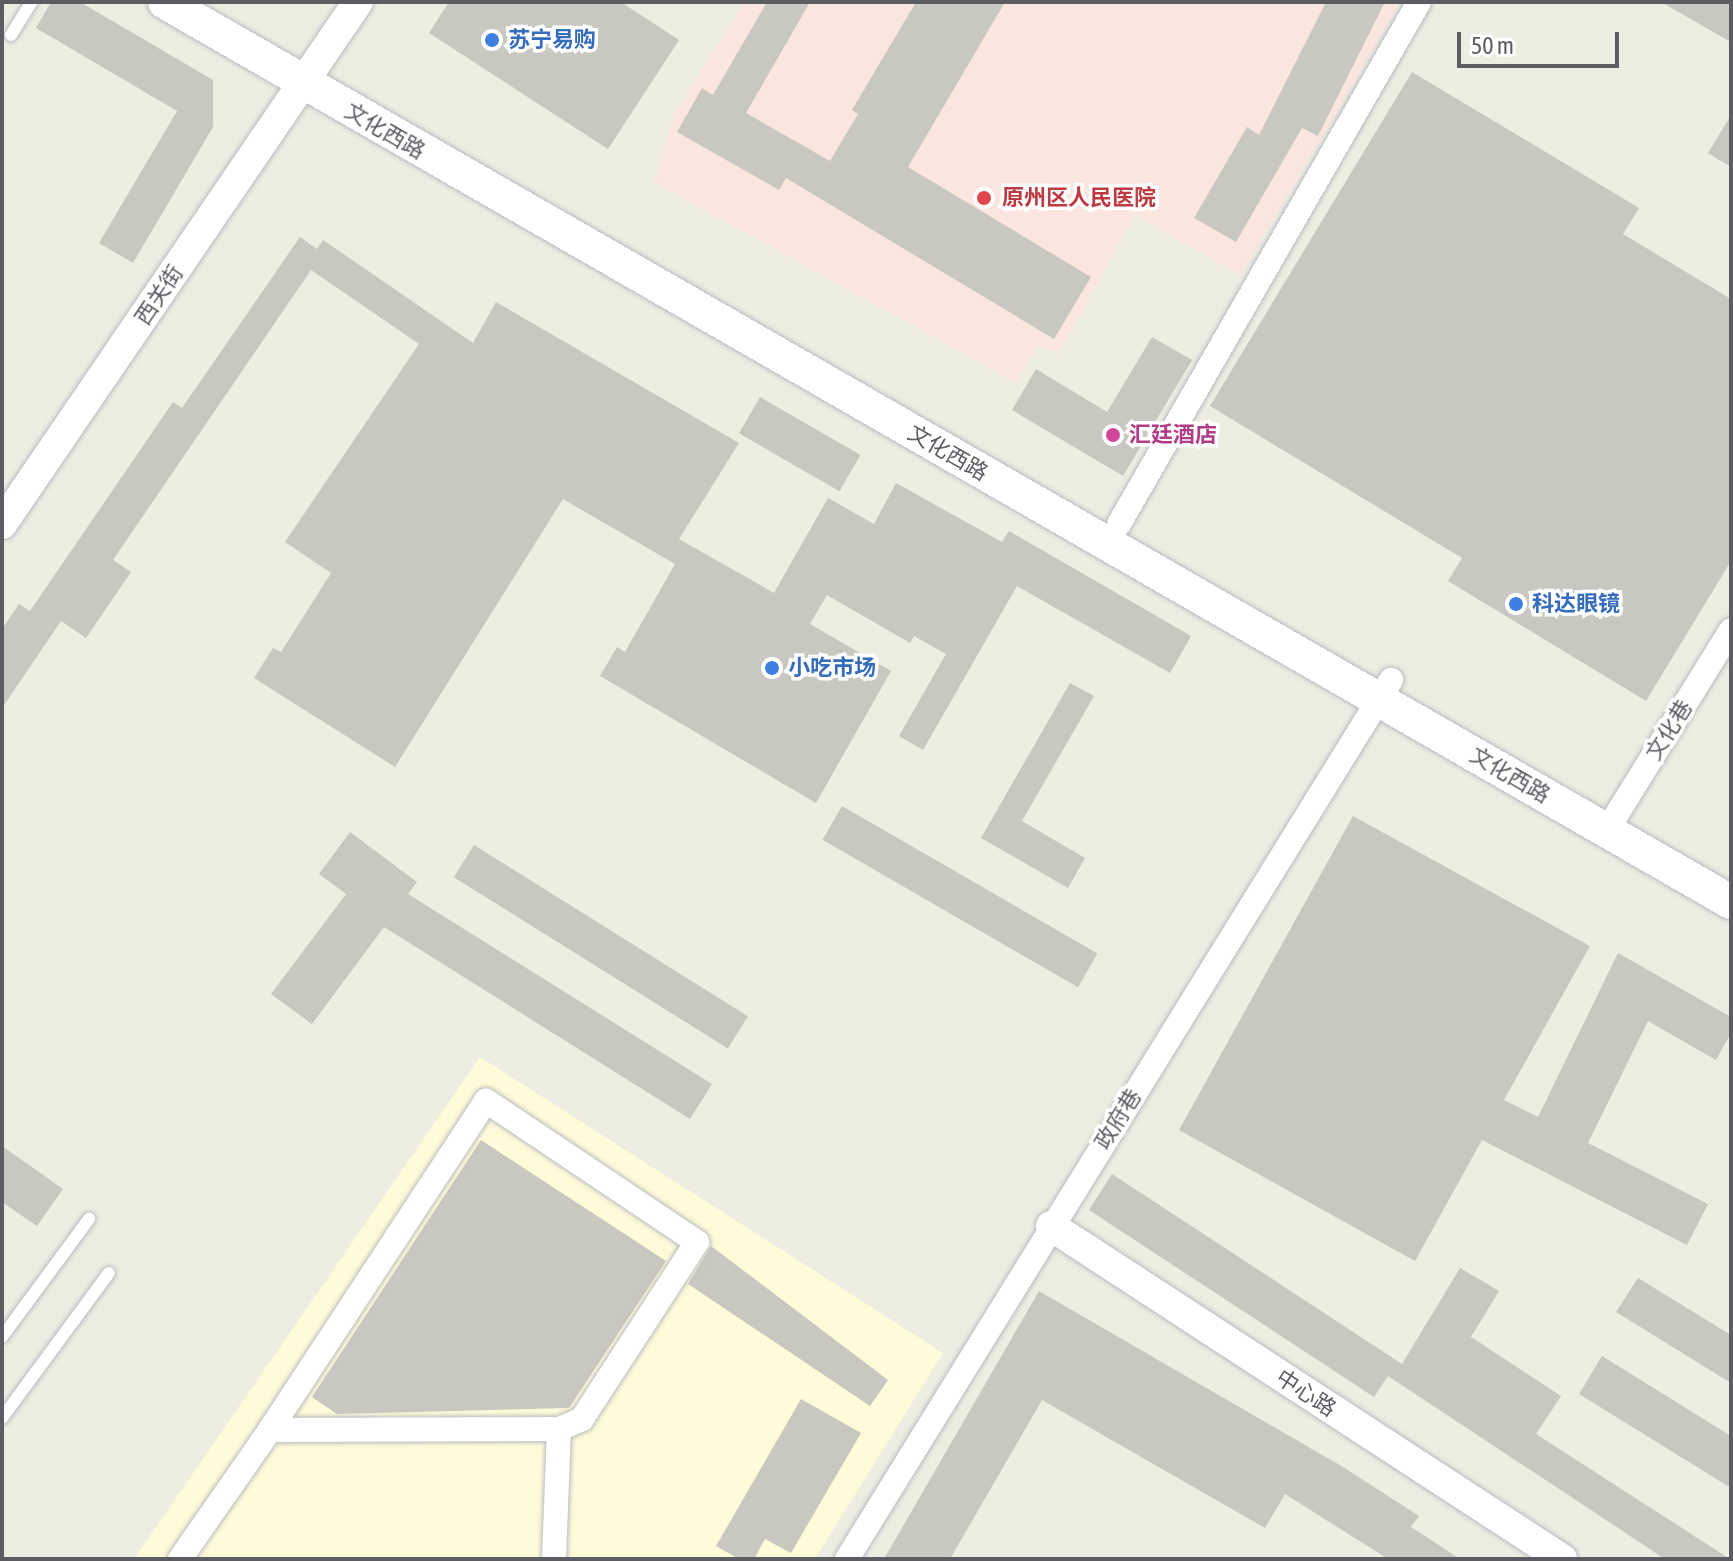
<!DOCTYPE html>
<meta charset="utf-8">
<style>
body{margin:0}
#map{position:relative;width:1733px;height:1561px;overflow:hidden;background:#edede2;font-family:"Asap Condensed","Noto Sans SC",sans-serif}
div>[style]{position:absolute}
.commercial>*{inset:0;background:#fdfbd8}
.medical>*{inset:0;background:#fae6de}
.building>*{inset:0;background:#c8c7c0;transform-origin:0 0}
.roads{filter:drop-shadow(0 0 2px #babbc1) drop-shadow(0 0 2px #babbc1)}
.service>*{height:12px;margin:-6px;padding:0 6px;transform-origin:6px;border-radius:6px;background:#fff}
.minor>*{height:24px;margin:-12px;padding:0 12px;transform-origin:12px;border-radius:12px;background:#fff}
.tertiary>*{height:30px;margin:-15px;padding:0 15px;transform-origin:15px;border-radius:15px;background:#fff}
.secondary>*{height:34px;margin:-17px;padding:0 17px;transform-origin:17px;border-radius:17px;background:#fff}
.dots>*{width:22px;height:22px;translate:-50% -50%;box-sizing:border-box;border:4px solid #fff;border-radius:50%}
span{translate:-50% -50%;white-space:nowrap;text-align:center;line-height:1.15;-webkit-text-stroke:7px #fff;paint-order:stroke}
.shop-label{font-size:22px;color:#366cbe;font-weight:700}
.left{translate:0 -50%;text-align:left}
.street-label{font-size:22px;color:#5b5d63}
.health-label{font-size:22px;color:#be3a42;font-weight:700}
.hotel-label{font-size:22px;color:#b23c85;font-weight:700}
.frame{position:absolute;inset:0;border:4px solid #5b5d63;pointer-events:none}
.scale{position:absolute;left:1457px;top:32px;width:162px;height:36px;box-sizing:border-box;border:4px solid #5b5d63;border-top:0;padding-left:10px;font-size:24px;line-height:28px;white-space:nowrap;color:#5b5d63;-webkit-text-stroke:6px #fff;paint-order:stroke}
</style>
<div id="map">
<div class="commercial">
<i style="clip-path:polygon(480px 1057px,943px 1353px,815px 1559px,134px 1559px)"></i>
</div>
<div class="medical">
<i style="clip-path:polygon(745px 2px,1401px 2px,1240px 276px,1135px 214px,1059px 353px,1037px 345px,1017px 383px,654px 182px,675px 113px)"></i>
</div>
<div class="building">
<i style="clip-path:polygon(51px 2px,80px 2px,213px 80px,213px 127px,133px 263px,99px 243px,177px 111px,36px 28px)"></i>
<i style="clip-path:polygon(449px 2px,621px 2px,679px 40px,608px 149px,429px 33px)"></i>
<i style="clip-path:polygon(767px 2px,810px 2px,746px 113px,830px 161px,858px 114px,852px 110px,916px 2px,1005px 2px,908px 167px,1091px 277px,1054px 339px,786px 178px,779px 190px,677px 132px,702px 88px,713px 95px)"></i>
<i style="clip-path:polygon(1326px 2px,1385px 2px,1318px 136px,1302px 128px,1236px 242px,1194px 218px,1247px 127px,1259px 135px)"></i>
<i style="clip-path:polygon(1661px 2px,1731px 2px,1731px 42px)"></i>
<i style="clip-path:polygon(1412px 72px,1639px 208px,1623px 234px,1731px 299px,1731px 561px,1646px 701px,1448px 581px,1462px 558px,1210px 406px)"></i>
<i style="clip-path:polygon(1731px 115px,1731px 167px,1708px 153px)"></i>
<i style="clip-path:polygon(300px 237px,317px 249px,323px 240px,473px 343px,496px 302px,739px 443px,679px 539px,774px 593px,828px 498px,874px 524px,896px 483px,1002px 542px,1009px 531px,1191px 636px,1170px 673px,1017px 586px,923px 750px,899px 736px,946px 654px,914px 636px,910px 643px,827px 595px,810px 624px,891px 671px,816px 803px,600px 676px,617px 647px,625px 652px,675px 564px,563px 499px,395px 767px,254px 678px,273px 648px,281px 652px,331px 573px,285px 542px,419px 344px,311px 270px,113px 560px,131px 572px,86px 638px,61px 621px,2px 708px,2px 629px,19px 604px,30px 611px,173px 402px,182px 408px)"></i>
<i style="clip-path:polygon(1152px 337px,1192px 360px,1123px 476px,1012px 410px,1036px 369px,1107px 412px)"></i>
<i style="left:760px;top:397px;width:116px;height:42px;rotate:30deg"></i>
<i style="clip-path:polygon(1070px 683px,1094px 696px,1022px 821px,1085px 858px,1068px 888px,981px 838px)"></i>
<i style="left:842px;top:806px;width:295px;height:39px;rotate:30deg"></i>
<i style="clip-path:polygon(1353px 816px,1590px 946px,1504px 1100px,1538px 1117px,1618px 953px,1731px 1017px,1731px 1033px,1716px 1060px,1648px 1021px,1588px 1143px,1708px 1204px,1687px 1245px,1482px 1140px,1415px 1261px,1179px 1130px)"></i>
<i style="clip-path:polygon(350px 832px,417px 882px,408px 894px,712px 1084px,690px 1119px,384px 927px,312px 1024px,271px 994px,346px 894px,319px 874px)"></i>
<i style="left:474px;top:845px;width:323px;height:38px;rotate:32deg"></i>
<i style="clip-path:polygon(481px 1140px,666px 1261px,569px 1408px,337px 1414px,312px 1397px)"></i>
<i style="clip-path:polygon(2px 1146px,63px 1189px,37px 1226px,2px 1202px)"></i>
<i style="clip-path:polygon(1112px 1174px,1402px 1364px,1460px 1268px,1499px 1291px,1471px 1337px,1561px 1396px,1536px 1434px,1730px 1559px,1665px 1559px,1388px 1376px,1374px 1397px,1089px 1210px)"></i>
<i style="clip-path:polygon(711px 1246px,888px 1380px,870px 1406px,688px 1284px)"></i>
<i style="clip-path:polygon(1638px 1278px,1731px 1335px,1731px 1383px,1616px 1312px)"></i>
<i style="clip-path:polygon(1039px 1291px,1343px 1467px,1419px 1516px,1411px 1527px,1460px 1559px,1388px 1559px,1285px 1494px,1265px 1528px,1042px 1400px,950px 1559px,884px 1559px)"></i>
<i style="clip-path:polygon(1602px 1356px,1731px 1436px,1731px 1488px,1579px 1394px)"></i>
<i style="clip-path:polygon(801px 1399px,861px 1433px,791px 1553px,765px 1539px,754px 1559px,739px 1559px,716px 1546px)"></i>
</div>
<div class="roads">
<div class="service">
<i style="left:11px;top:35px;width:39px;rotate:-58deg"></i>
<i style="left:2px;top:1337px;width:147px;rotate:-53.6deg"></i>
<i style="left:2px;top:1418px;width:180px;rotate:-53.6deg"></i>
</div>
<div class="minor">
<i style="left:1119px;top:524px;width:602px;rotate:-60.11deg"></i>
<i style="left:1607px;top:830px;width:235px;rotate:-58.2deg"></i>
<i style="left:180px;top:1559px;width:157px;rotate:-55.1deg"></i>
<i style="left:270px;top:1430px;width:289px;rotate:-0.2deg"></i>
<i style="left:559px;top:1429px;width:25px;rotate:-23deg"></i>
<i style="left:582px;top:1419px;width:211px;rotate:-57deg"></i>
<i style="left:697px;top:1242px;width:254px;rotate:-146.2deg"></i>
<i style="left:486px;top:1101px;width:394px;rotate:123.3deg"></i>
<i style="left:554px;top:1559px;width:130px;rotate:-87.8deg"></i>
<i style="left:847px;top:1559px;width:1034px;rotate:-58.25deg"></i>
</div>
<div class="tertiary">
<i style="left:2px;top:524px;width:632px;rotate:-55.71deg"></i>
<i style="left:1051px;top:1226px;width:610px;rotate:33.09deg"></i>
</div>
<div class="secondary">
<i style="left:165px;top:2px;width:1806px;rotate:29.89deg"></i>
</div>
</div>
<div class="dots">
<i style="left:492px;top:40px;background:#3f7fe0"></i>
<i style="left:984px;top:198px;background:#e0444e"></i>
<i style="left:1113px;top:435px;background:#d1479c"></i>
<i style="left:1516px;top:604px;background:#3f7fe0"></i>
<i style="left:772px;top:668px;background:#3f7fe0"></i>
</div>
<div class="shop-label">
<span class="left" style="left:508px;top:40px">苏宁易购</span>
<span class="left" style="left:1532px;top:604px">科达眼镜</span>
<span class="left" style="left:788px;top:668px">小吃市场</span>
</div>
<div class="street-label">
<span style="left:385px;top:131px;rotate:30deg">文化西路</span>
<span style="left:159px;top:295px;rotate:-56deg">西关街</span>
<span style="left:948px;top:453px;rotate:30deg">文化西路</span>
<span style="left:1669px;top:730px;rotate:-58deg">文化巷</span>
<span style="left:1510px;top:775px;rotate:30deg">文化西路</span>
<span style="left:1118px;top:1119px;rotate:-58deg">政府巷</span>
<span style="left:1306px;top:1393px;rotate:33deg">中心路</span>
</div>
<div class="health-label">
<span class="left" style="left:1002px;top:198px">原州区人民医院</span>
</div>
<div class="hotel-label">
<span class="left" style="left:1129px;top:435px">汇廷酒店</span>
</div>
<div class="frame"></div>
<div class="scale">50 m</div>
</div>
